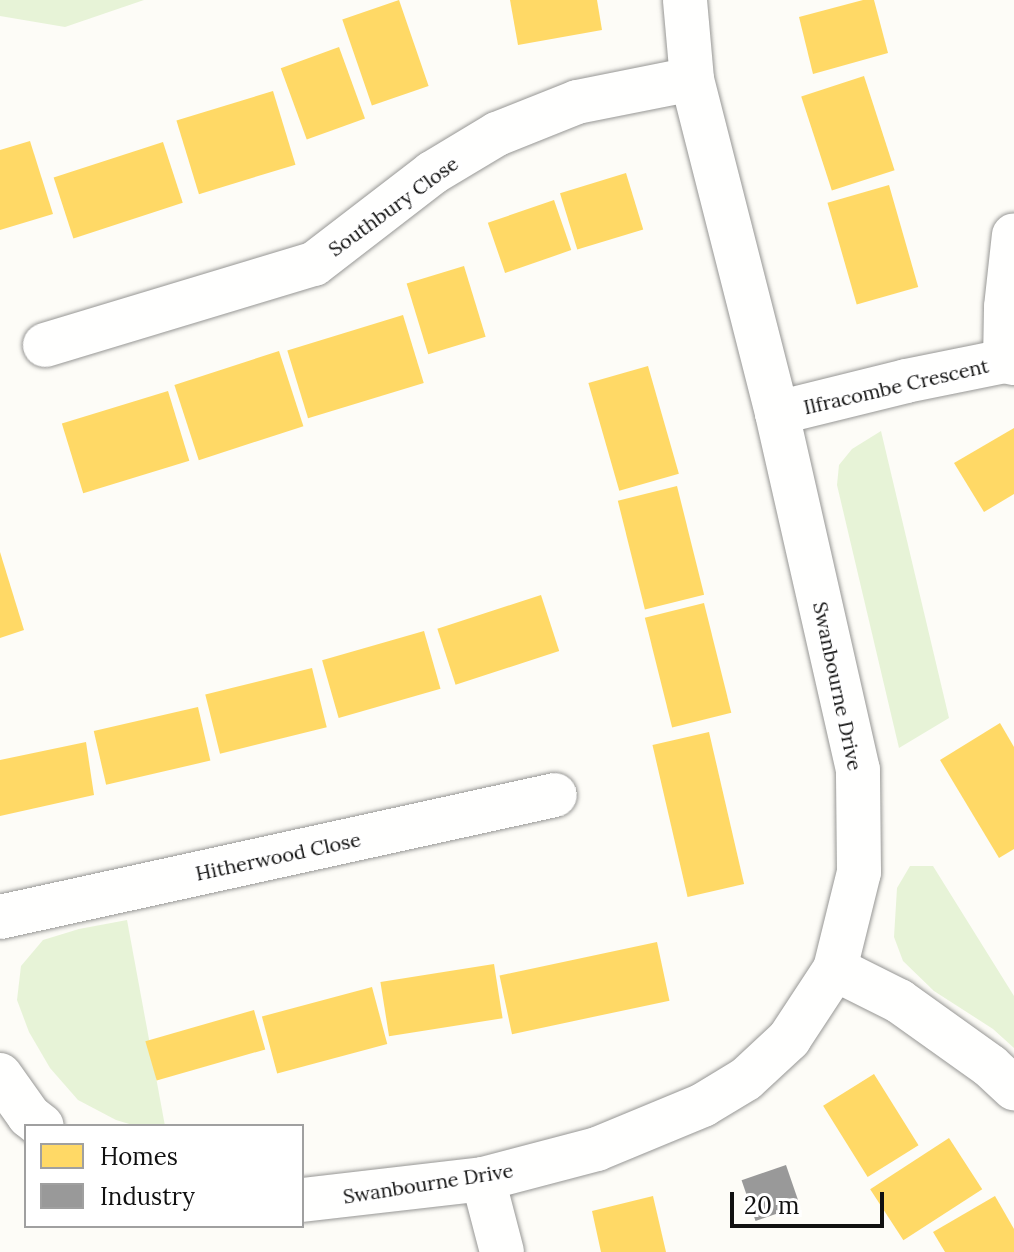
<!DOCTYPE html>
<style>
body{margin:0}
#map{position:relative;width:1014px;height:1252px;overflow:hidden;background:#fdfcf7;font-family:Lora,serif}
div>[style]{position:absolute}
.green>*{inset:0;background:#e7f3d7}
.homes>*{inset:0;background:#ffd966;transform-origin:0 0}
.industry>*{inset:0;background:#999;transform-origin:0 0}
.roads{filter:drop-shadow(0 0 2px #979795) drop-shadow(0 0 2px #979795)}
.street>*{height:44px;margin:-22px;padding:0 22px;transform-origin:22px;border-radius:22px;background:#fffffe}
span{translate:-50% -50%;white-space:nowrap;text-align:center;line-height:1.15;-webkit-text-stroke:8px #fff;paint-order:stroke}
.street-label{font-size:20px;color:#111}
.legend{position:absolute;left:24px;top:1124px;width:280px;height:104px;box-sizing:border-box;background:#fff;border:2px solid #a0a0a0;margin:0;padding:10px 14px;list-style:none;font-size:24px;color:#111}
.legend li{display:flex;align-items:center;gap:16px;height:40px}
.legend b{width:40px;border:2px solid #a0a0a0}
.scale{position:absolute;left:730px;top:1192px;width:154px;height:36px;box-sizing:border-box;border:4px solid #111;border-top:0;padding-left:10px;font-size:24px;line-height:28px;white-space:nowrap;color:#111;-webkit-text-stroke:6px #fff;paint-order:stroke}
</style>
<div id="map">
<div class="green">
<i style="clip-path:polygon(0 0,144px 0,65px 27px,0 16px)"></i>
<i style="clip-path:polygon(881px 431px,949px 718px,899px 748px,837px 485px,839px 465px,852px 449px)"></i>
<i style="clip-path:polygon(910px 866px,933px 866px,1014px 996px,1014px 1048px,993px 1029px,934px 991px,903px 961px,894px 937px,897px 888px)"></i>
<i style="clip-path:polygon(127px 920px,165px 1126px,136px 1126px,116px 1120px,78px 1100px,50px 1068px,29px 1032px,17px 1000px,21px 966px,43px 940px,79px 929px)"></i>
</div>
<div class="homes">
<i style="left:399px;top:0;width:91px;height:60px;rotate:71deg"></i>
<i style="clip-path:polygon(510px 0,597px 0,602px 30px,518px 45px)"></i>
<i style="clip-path:polygon(863px 0,874px 0,888px 53px,813px 74px,799px 17px)"></i>
<i style="left:339px;top:47px;width:76px;height:62px;rotate:70deg"></i>
<i style="left:864px;top:76px;width:99px;height:66px;rotate:72deg"></i>
<i style="left:273px;top:91px;width:77px;height:101px;rotate:73deg"></i>
<i style="clip-path:polygon(30px 141px,53px 214px,0 230px,0 150px)"></i>
<i style="left:163px;top:142px;width:64px;height:115px;rotate:72deg"></i>
<i style="left:626px;top:173px;width:59px;height:69px;rotate:73deg"></i>
<i style="left:889px;top:185px;width:106px;height:64px;rotate:74deg"></i>
<i style="left:554px;top:200px;width:53px;height:70px;rotate:71deg"></i>
<i style="left:464px;top:266px;width:74px;height:60px;rotate:73deg"></i>
<i style="left:403px;top:315px;width:71px;height:121px;rotate:73deg"></i>
<i style="left:279px;top:351px;width:79px;height:110px;rotate:72deg"></i>
<i style="left:648px;top:366px;width:112px;height:62px;rotate:74deg"></i>
<i style="left:168px;top:391px;width:73px;height:111px;rotate:73deg"></i>
<i style="clip-path:polygon(1014px 428px,1014px 494px,984px 512px,954px 463px)"></i>
<i style="left:677px;top:486px;width:112px;height:61px;rotate:76deg"></i>
<i style="clip-path:polygon(0 552px,24px 630px,0 638px)"></i>
<i style="left:541px;top:595px;width:59px;height:109px;rotate:72deg"></i>
<i style="left:704px;top:603px;width:113px;height:61px;rotate:76deg"></i>
<i style="left:424px;top:631px;width:60px;height:106px;rotate:74deg"></i>
<i style="left:312px;top:668px;width:61px;height:110px;rotate:76deg"></i>
<i style="left:198px;top:707px;width:55px;height:107px;rotate:77deg"></i>
<i style="clip-path:polygon(1000px 723px,1014px 747px,1014px 849px,999px 858px,940px 760px)"></i>
<i style="left:709px;top:732px;width:156px;height:58px;rotate:77deg"></i>
<i style="clip-path:polygon(86px 742px,94px 795px,0 816px,0 760px)"></i>
<i style="left:657px;top:942px;width:60px;height:161px;rotate:78deg"></i>
<i style="left:494px;top:964px;width:55px;height:115px;rotate:81deg"></i>
<i style="left:372px;top:987px;width:59px;height:114px;rotate:75deg"></i>
<i style="left:254px;top:1010px;width:41px;height:113px;rotate:74deg"></i>
<i style="left:874px;top:1074px;width:84px;height:60px;rotate:58deg"></i>
<i style="left:949px;top:1138px;width:61px;height:94px;rotate:57deg"></i>
<i style="clip-path:polygon(653px 1196px,666px 1252px,601px 1252px,592px 1211px)"></i>
<i style="clip-path:polygon(995px 1196px,1014px 1229px,1014px 1252px,945px 1252px,933px 1232px)"></i>
</div>
<div class="industry">
<i style="left:786px;top:1165px;width:43px;height:47px;rotate:71deg"></i>
</div>
<div class="roads">
<div class="street">
<i style="left:45px;top:345px;width:281px;rotate:-16.8deg"></i>
<i style="left:314px;top:264px;width:149px;rotate:-37.6deg"></i>
<i style="left:432px;top:173px;width:76px;rotate:-31deg"></i>
<i style="left:497px;top:134px;width:86px;rotate:-21.8deg"></i>
<i style="left:577px;top:102px;width:117px;rotate:-11.3deg"></i>
<i style="left:1005px;top:361px;width:54px;rotate:-88.9deg"></i>
<i style="left:1006px;top:307px;width:72px;rotate:-83.7deg"></i>
<i style="left:777px;top:413px;width:133px;rotate:-13.9deg"></i>
<i style="left:906px;top:381px;width:101px;rotate:-11.4deg"></i>
<i style="left:1005px;top:361px;width:9px;rotate:13deg"></i>
<i style="left:0;top:917px;width:568px;rotate:-12.4deg"></i>
<i style="left:835px;top:969px;width:72px;rotate:26.6deg"></i>
<i style="left:899px;top:1001px;width:112px;rotate:35.5deg"></i>
<i style="left:990px;top:1066px;width:33px;rotate:43deg"></i>
<i style="left:0;top:1075px;width:50px;rotate:54.7deg"></i>
<i style="left:29px;top:1116px;width:16px;rotate:38deg"></i>
<i style="left:483px;top:1179px;width:75px;rotate:75.4deg"></i>
<i style="left:302px;top:1200px;width:182px;rotate:-6.6deg"></i>
<i style="left:483px;top:1179px;width:118px;rotate:-14.7deg"></i>
<i style="left:597px;top:1149px;width:115px;rotate:-22.5deg"></i>
<i style="left:703px;top:1105px;width:50px;rotate:-31.2deg"></i>
<i style="left:746px;top:1079px;width:59px;rotate:-42.9deg"></i>
<i style="left:789px;top:1039px;width:84px;rotate:-56.7deg"></i>
<i style="left:835px;top:969px;width:100px;rotate:-76.1deg"></i>
<i style="left:859px;top:872px;width:102px;rotate:-90.6deg"></i>
<i style="left:858px;top:770px;width:366px;rotate:-102.8deg"></i>
<i style="left:777px;top:413px;width:345px;rotate:-104.3deg"></i>
<i style="left:692px;top:79px;width:79px;rotate:-95.1deg"></i>
</div>
</div>
<div class="street-label">
<span style="left:393px;top:206px;rotate:-36deg">Southbury Close</span>
<span style="left:896px;top:386px;rotate:-13deg">Ilfracombe Crescent</span>
<span style="left:838px;top:686px;rotate:78deg">Swanbourne Drive</span>
<span style="left:278px;top:856px;rotate:-12deg">Hitherwood Close</span>
<span style="left:428px;top:1183px;rotate:-9deg">Swanbourne Drive</span>
</div>
<ul class="legend">
<li><b style="height:22px;background:#ffd966"></b>Homes</li>
<li><b style="height:22px;background:#999"></b>Industry</li>
</ul>
<div class="scale">20 m</div>
</div>
